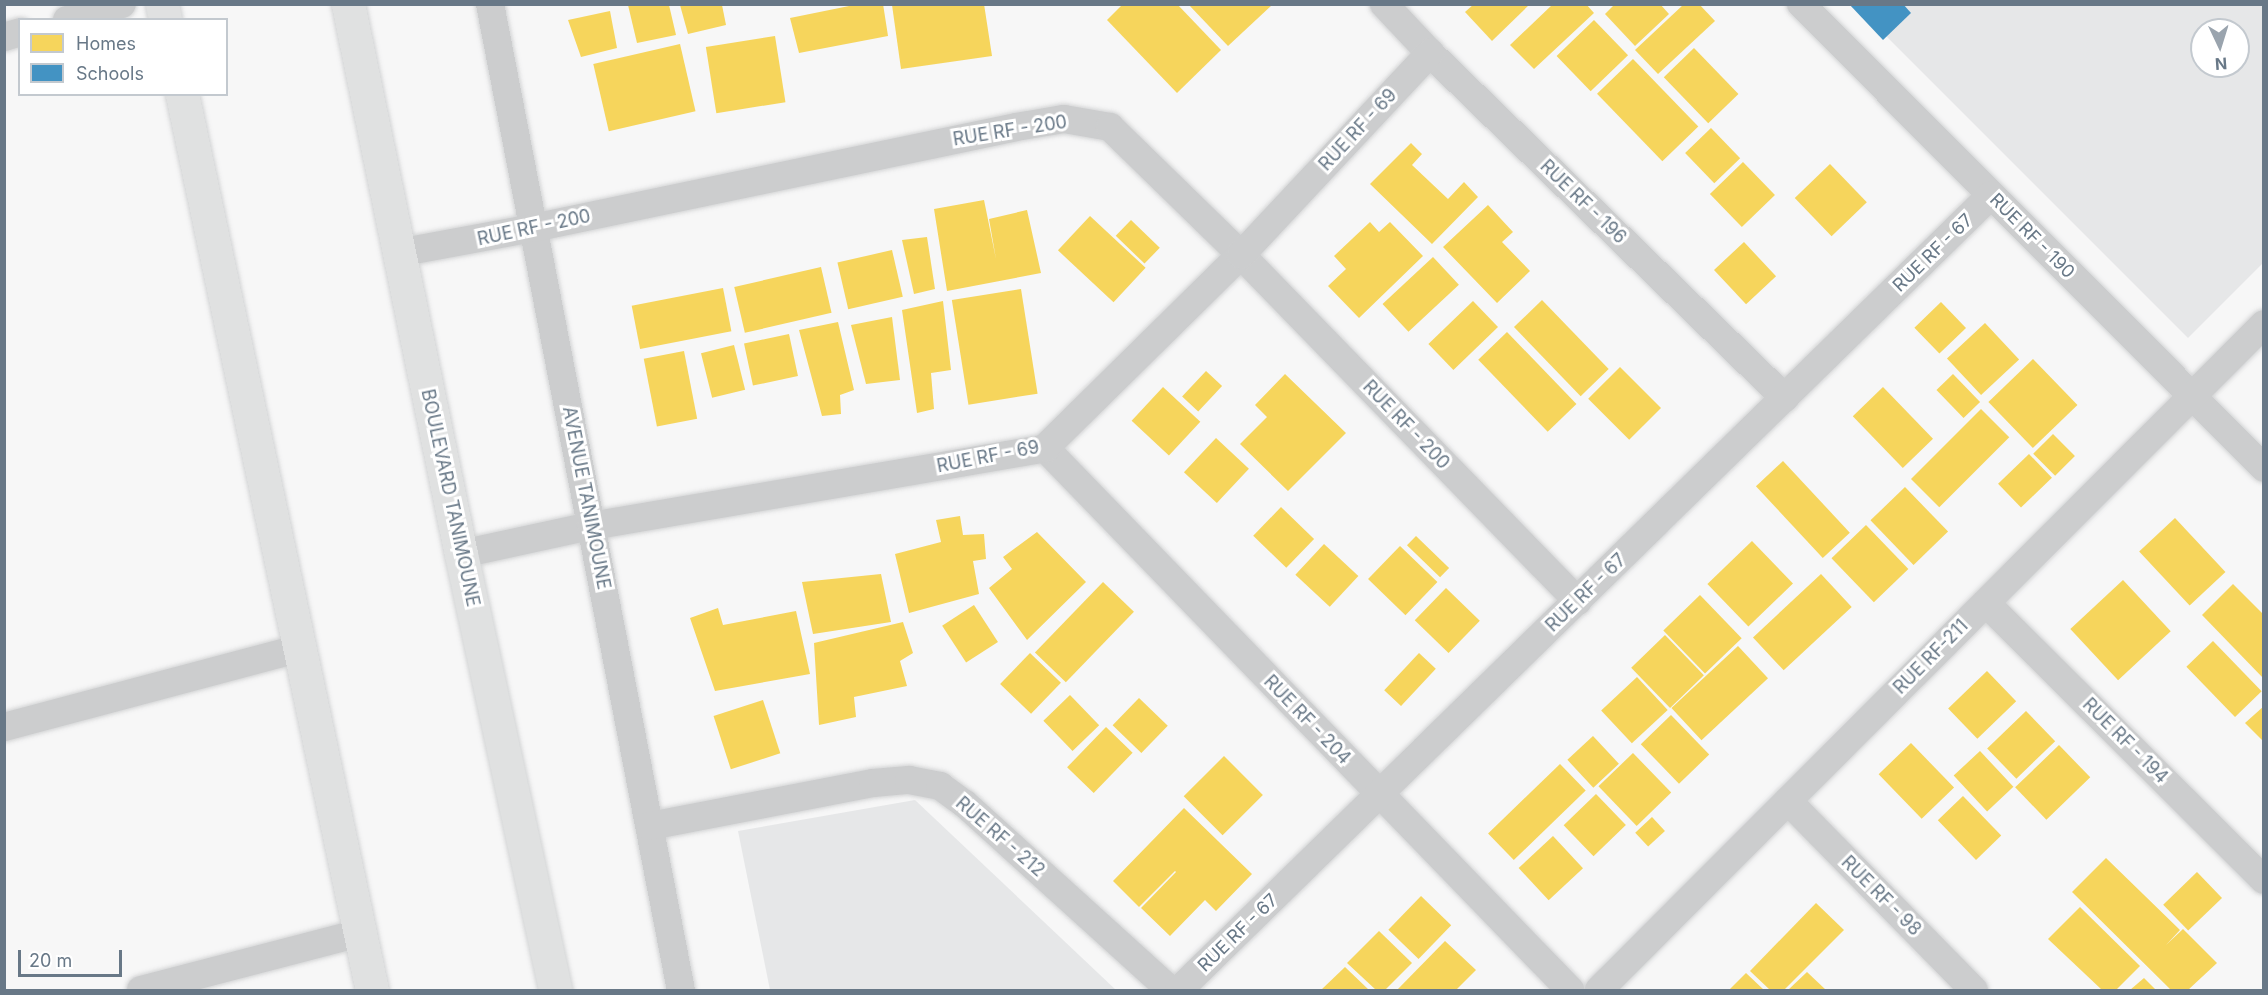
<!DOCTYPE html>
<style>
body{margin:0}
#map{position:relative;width:2268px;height:995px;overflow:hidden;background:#f7f7f7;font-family:Inter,sans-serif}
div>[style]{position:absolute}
.built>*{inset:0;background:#e6e7e8}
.homes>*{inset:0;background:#f6d55c;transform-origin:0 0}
.schools>*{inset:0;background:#4393c3}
.roads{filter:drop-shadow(0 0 2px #d3d4d5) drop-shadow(0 0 2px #d3d4d5)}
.minor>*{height:28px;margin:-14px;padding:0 14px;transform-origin:14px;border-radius:14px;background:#cccdce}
.primary>*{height:33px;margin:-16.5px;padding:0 16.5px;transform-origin:16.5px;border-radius:16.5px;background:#e0e1e1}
span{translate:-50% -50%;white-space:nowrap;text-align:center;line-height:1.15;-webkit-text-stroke:6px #fff;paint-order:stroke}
.street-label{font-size:18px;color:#687887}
.frame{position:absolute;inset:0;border:6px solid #687887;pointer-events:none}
.legend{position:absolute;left:18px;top:18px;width:210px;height:78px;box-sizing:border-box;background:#fff;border:2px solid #c3c9cf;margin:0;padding:8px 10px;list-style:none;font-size:18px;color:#687887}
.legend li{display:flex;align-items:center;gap:12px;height:30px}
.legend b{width:30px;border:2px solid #c3c9cf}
.north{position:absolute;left:2190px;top:18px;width:60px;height:60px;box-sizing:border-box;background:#fff;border:2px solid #c3c9cf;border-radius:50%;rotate:176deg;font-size:16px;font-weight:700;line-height:24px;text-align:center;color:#687887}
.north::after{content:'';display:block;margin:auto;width:21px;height:27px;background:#9aa4ae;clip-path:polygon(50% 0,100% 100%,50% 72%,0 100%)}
.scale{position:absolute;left:18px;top:950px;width:104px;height:27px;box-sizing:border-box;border:3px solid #687887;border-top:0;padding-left:8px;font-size:18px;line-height:21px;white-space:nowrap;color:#687887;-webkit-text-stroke:4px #fff;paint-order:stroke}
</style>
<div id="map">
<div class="built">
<i style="clip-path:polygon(evenodd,1855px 5px,2263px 5px,2263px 263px,2188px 338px,1855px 5px,2202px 30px,2238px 30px,2238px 66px,2202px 66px,2202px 30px)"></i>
<i style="clip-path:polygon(915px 800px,1116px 990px,770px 990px,738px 831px)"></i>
</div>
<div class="homes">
<i style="clip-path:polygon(859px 4px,883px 4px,888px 36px,799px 53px,790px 18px)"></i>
<i style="clip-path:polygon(984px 4px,992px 56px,901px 69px,892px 5px)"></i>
<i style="clip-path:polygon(1123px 4px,1177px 4px,1221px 50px,1177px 93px,1107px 20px)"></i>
<i style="clip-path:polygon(1188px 4px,1273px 4px,1228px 46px)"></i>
<i style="clip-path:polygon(1474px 4px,1530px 4px,1492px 41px,1465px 12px)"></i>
<i style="clip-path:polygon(1553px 4px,1586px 4px,1594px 13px,1534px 69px,1510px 45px)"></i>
<i style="clip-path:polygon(1615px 4px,1660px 4px,1669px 14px,1635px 46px,1605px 14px)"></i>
<i style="clip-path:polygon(1684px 4px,1699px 4px,1715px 21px,1658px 74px,1635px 50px)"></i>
<i style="clip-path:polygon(628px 5px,669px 5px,676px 35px,637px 43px)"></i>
<i style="clip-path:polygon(680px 5px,722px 5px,726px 25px,688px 34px)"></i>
<i style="clip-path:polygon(610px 11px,617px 48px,581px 57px,568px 20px)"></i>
<i style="left:1594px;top:20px;width:49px;height:52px;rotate:46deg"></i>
<i style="left:775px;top:36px;width:67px;height:70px;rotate:81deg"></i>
<i style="left:680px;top:44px;width:69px;height:89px;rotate:77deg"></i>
<i style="left:1694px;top:48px;width:64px;height:42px;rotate:46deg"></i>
<i style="left:1633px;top:59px;width:94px;height:50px;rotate:46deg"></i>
<i style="left:1711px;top:128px;width:42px;height:36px;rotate:46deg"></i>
<i style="clip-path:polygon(1411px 143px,1422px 154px,1412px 165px,1448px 199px,1464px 182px,1478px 197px,1432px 244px,1370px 184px)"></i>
<i style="left:1743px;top:162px;width:46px;height:46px;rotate:46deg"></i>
<i style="left:1830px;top:164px;width:53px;height:49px;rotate:46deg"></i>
<i style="clip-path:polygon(984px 200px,996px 259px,989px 219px,1027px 210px,1041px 273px,947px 291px,934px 209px)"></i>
<i style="clip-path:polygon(1488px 205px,1513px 232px,1502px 242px,1530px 271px,1497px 303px,1443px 247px)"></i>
<i style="left:1090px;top:216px;width:76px;height:47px;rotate:43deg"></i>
<i style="left:1131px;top:220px;width:40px;height:22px;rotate:44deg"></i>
<i style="clip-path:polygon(1370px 222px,1379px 232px,1390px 222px,1423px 256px,1359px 318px,1328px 286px,1346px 269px,1334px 256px)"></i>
<i style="clip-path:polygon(927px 237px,935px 289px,914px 294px,902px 240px)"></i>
<i style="left:1744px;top:242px;width:47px;height:41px;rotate:47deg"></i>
<i style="left:892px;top:250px;width:48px;height:56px;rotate:77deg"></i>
<i style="left:1433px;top:257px;width:38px;height:69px;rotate:47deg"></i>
<i style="left:821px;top:267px;width:47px;height:89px;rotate:77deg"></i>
<i style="left:723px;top:288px;width:44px;height:93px;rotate:79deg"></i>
<i style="left:1021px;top:289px;width:106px;height:70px;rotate:81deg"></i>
<i style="left:1542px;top:300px;width:96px;height:39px;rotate:46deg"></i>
<i style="clip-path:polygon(943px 301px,951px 370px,931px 373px,934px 409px,917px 413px,902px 310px)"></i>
<i style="left:1473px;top:301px;width:36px;height:62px;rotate:46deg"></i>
<i style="left:1941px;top:302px;width:36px;height:37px;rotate:46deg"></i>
<i style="clip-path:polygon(892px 317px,900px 380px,866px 384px,851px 325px)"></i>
<i style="clip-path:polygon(838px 322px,854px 390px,840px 395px,841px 414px,822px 416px,799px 330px)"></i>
<i style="left:1985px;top:323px;width:50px;height:52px;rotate:47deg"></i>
<i style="left:1507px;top:332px;width:100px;height:40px;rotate:46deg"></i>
<i style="left:789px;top:334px;width:43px;height:46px;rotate:78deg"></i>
<i style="left:734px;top:345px;width:46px;height:34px;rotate:76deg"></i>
<i style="left:684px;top:351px;width:69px;height:41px;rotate:79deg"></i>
<i style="left:2033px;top:359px;width:64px;height:62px;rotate:46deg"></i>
<i style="left:1620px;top:367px;width:58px;height:45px;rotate:45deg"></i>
<i style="left:1206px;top:371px;width:22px;height:35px;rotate:43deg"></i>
<i style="clip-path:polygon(1285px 374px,1346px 433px,1288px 491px,1240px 444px,1267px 417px,1255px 405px)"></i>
<i style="left:1953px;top:374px;width:39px;height:23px;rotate:46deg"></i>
<i style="left:1163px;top:387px;width:51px;height:46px;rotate:43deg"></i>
<i style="left:1883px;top:387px;width:72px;height:42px;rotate:46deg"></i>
<i style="left:1981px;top:409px;width:40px;height:99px;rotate:45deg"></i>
<i style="left:2053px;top:434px;width:31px;height:28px;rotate:45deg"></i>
<i style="left:1216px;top:438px;width:45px;height:47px;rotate:43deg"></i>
<i style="left:2029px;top:454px;width:33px;height:43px;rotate:46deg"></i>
<i style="left:1783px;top:461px;width:98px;height:37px;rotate:47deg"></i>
<i style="left:1905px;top:487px;width:62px;height:48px;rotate:46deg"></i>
<i style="left:1281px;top:507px;width:46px;height:40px;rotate:44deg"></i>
<i style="clip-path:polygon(960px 516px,963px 535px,984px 534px,986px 559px,973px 561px,979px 594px,909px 613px,895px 554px,941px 542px,936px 520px)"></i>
<i style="left:2175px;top:518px;width:74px;height:49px;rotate:47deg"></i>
<i style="left:1866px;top:525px;width:61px;height:48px;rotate:46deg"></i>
<i style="clip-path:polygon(1037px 532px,1086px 582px,1027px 640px,989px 588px,1012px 569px,1003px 557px)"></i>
<i style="left:1416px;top:536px;width:46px;height:13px;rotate:44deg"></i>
<i style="left:1752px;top:541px;width:59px;height:62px;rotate:46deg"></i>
<i style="left:1324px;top:544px;width:47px;height:42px;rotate:43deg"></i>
<i style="left:1400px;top:546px;width:52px;height:46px;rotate:44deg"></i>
<i style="clip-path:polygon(881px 574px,891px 622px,813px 634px,802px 582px)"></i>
<i style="left:1821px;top:574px;width:45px;height:93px;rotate:47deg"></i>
<i style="left:2123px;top:580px;width:70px;height:72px;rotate:47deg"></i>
<i style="left:1103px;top:582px;width:43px;height:98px;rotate:44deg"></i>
<i style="clip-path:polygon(2233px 584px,2264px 615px,2264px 679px,2202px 615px)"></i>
<i style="left:1446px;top:588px;width:47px;height:45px;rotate:44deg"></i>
<i style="left:1700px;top:595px;width:60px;height:51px;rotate:46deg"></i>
<i style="left:974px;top:605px;width:44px;height:38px;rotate:57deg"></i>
<i style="clip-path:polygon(718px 608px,723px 625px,796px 611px,810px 674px,715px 691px,690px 618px)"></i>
<i style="clip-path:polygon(903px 622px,913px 653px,900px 661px,907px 686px,854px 697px,856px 717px,819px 725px,814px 643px)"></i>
<i style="left:1665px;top:635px;width:56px;height:47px;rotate:46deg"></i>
<i style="left:2213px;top:641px;width:70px;height:37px;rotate:46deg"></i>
<i style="left:1738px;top:646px;width:44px;height:91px;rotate:47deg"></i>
<i style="left:1030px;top:653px;width:43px;height:43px;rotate:44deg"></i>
<i style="left:1419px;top:653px;width:23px;height:51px;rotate:43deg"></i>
<i style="left:1987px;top:671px;width:42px;height:54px;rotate:46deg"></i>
<i style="left:1637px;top:677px;width:45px;height:49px;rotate:47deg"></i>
<i style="left:1070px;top:695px;width:42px;height:37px;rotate:46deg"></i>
<i style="left:1139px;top:698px;width:40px;height:38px;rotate:44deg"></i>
<i style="left:763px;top:700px;width:56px;height:52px;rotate:72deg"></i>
<i style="clip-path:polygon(2264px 706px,2264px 742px,2245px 723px)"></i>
<i style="left:2026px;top:711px;width:42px;height:54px;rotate:46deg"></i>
<i style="left:1671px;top:715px;width:55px;height:42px;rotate:46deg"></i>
<i style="left:1106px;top:727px;width:37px;height:56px;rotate:44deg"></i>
<i style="left:1593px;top:736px;width:38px;height:35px;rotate:47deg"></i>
<i style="left:1911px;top:743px;width:62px;height:45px;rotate:46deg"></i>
<i style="left:2059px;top:745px;width:45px;height:61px;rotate:46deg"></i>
<i style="left:1980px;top:751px;width:49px;height:36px;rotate:47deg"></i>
<i style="left:1633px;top:753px;width:55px;height:48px;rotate:46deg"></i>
<i style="left:1224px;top:756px;width:55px;height:57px;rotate:45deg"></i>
<i style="left:1560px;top:764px;width:37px;height:100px;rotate:46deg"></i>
<i style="left:1596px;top:794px;width:43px;height:45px;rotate:46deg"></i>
<i style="left:1963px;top:796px;width:55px;height:35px;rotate:46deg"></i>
<i style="clip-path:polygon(1184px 808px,1252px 874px,1216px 911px,1205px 900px,1170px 936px,1141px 908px,1176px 872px,1175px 871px,1139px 907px,1113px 881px)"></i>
<i style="left:1652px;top:817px;width:19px;height:23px;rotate:47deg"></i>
<i style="left:1553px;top:836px;width:44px;height:47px;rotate:47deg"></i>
<i style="clip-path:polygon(2106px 858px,2180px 930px,2166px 945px,2183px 929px,2217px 963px,2188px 990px,2171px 990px,2072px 892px)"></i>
<i style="left:2197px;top:872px;width:36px;height:47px;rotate:46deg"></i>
<i style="left:1421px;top:896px;width:42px;height:47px;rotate:44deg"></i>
<i style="clip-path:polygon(1816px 903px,1844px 930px,1784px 990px,1770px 990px,1750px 971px)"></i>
<i style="clip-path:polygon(2080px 907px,2140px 966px,2116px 990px,2102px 990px,2048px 939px)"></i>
<i style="clip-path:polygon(1379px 931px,1412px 963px,1385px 990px,1376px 990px,1347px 963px)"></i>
<i style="clip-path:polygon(1445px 941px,1476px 970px,1456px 990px,1397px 990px)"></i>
<i style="clip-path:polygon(1345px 967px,1369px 990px,1321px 990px)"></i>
<i style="clip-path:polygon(1807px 972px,1826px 990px,1788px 990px)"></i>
<i style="clip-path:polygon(1746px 973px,1764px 990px,1729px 990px)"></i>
<i style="clip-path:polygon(2144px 978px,2156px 990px,2130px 990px)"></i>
</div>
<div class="schools">
<i style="clip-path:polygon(1849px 4px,1903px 4px,1911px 13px,1883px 40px)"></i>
</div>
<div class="roads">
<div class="minor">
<i style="left:490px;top:4px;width:1004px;rotate:79.04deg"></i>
<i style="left:1384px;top:4px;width:67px;rotate:46.8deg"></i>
<i style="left:1430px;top:53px;width:495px;rotate:44.2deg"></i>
<i style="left:1801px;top:4px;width:655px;rotate:45.06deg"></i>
<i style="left:67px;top:20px;width:57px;rotate:-16.2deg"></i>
<i style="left:4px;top:37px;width:17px;rotate:-17deg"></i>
<i style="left:399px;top:256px;width:16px;rotate:-22deg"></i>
<i style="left:414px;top:250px;width:121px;rotate:-10.5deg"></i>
<i style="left:533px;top:228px;width:493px;rotate:-11.8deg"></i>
<i style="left:1016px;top:127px;width:49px;rotate:-9.5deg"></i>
<i style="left:1064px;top:119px;width:47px;rotate:9.9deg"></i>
<i style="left:1110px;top:127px;width:183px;rotate:44.3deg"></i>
<i style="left:1241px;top:255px;width:483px;rotate:45.8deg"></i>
<i style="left:1045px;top:448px;width:755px;rotate:45.91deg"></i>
<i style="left:461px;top:554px;width:133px;rotate:-12.2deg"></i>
<i style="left:591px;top:526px;width:461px;rotate:-9.7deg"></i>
<i style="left:1045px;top:448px;width:275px;rotate:-44.6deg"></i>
<i style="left:1241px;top:255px;width:277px;rotate:-46.9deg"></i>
<i style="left:1986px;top:603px;width:392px;rotate:44.9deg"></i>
<i style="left:4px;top:727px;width:307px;rotate:-14.9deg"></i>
<i style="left:1788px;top:801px;width:265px;rotate:45.5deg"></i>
<i style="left:650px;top:826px;width:227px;rotate:-10.9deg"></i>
<i style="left:873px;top:783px;width:36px;rotate:-5deg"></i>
<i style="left:909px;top:780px;width:32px;rotate:11deg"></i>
<i style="left:940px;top:786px;width:31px;rotate:36deg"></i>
<i style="left:965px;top:804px;width:277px;rotate:42.2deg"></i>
<i style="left:141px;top:990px;width:226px;rotate:-14.6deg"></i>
<i style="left:1179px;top:990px;width:1136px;rotate:-44.39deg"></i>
<i style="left:1599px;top:990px;width:941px;rotate:-45.04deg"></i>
</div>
<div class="primary">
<i style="left:162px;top:4px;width:16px;rotate:79deg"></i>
<i style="left:348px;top:4px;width:561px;rotate:78.39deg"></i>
<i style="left:461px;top:554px;width:446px;rotate:77.8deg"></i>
<i style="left:182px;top:94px;width:916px;rotate:78.03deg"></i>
</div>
</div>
<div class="street-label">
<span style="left:1358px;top:130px;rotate:-47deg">RUE RF - 69</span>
<span style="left:1010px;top:131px;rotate:-9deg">RUE RF - 200</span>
<span style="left:1583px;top:202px;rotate:44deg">RUE RF - 196</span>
<span style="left:534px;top:228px;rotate:-12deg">RUE RF - 200</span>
<span style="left:2032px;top:236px;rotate:45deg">RUE RF - 190</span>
<span style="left:1933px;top:253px;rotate:-44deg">RUE RF - 67</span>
<span style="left:1406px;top:425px;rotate:46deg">RUE RF - 200</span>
<span style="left:988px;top:457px;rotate:-11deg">RUE RF - 69</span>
<span style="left:450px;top:498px;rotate:78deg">BOULEVARD TANIMOUNE</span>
<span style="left:586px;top:498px;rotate:79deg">AVENUE TANIMOUNE</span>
<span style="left:1586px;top:593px;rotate:-44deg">RUE RF - 67</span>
<span style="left:1931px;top:657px;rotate:-45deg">RUE RF-211</span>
<span style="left:1307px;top:720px;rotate:46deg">RUE RF - 204</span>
<span style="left:2125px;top:741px;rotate:45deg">RUE RF - 194</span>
<span style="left:1000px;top:837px;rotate:41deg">RUE RF - 212</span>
<span style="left:1881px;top:896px;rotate:45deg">RUE RF - 98</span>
<span style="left:1238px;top:933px;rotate:-44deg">RUE RF - 67</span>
</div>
<div class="frame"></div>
<ul class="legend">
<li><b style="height:16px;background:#f6d55c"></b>Homes</li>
<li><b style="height:16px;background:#4393c3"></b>Schools</li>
</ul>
<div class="north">N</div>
<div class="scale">20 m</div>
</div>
